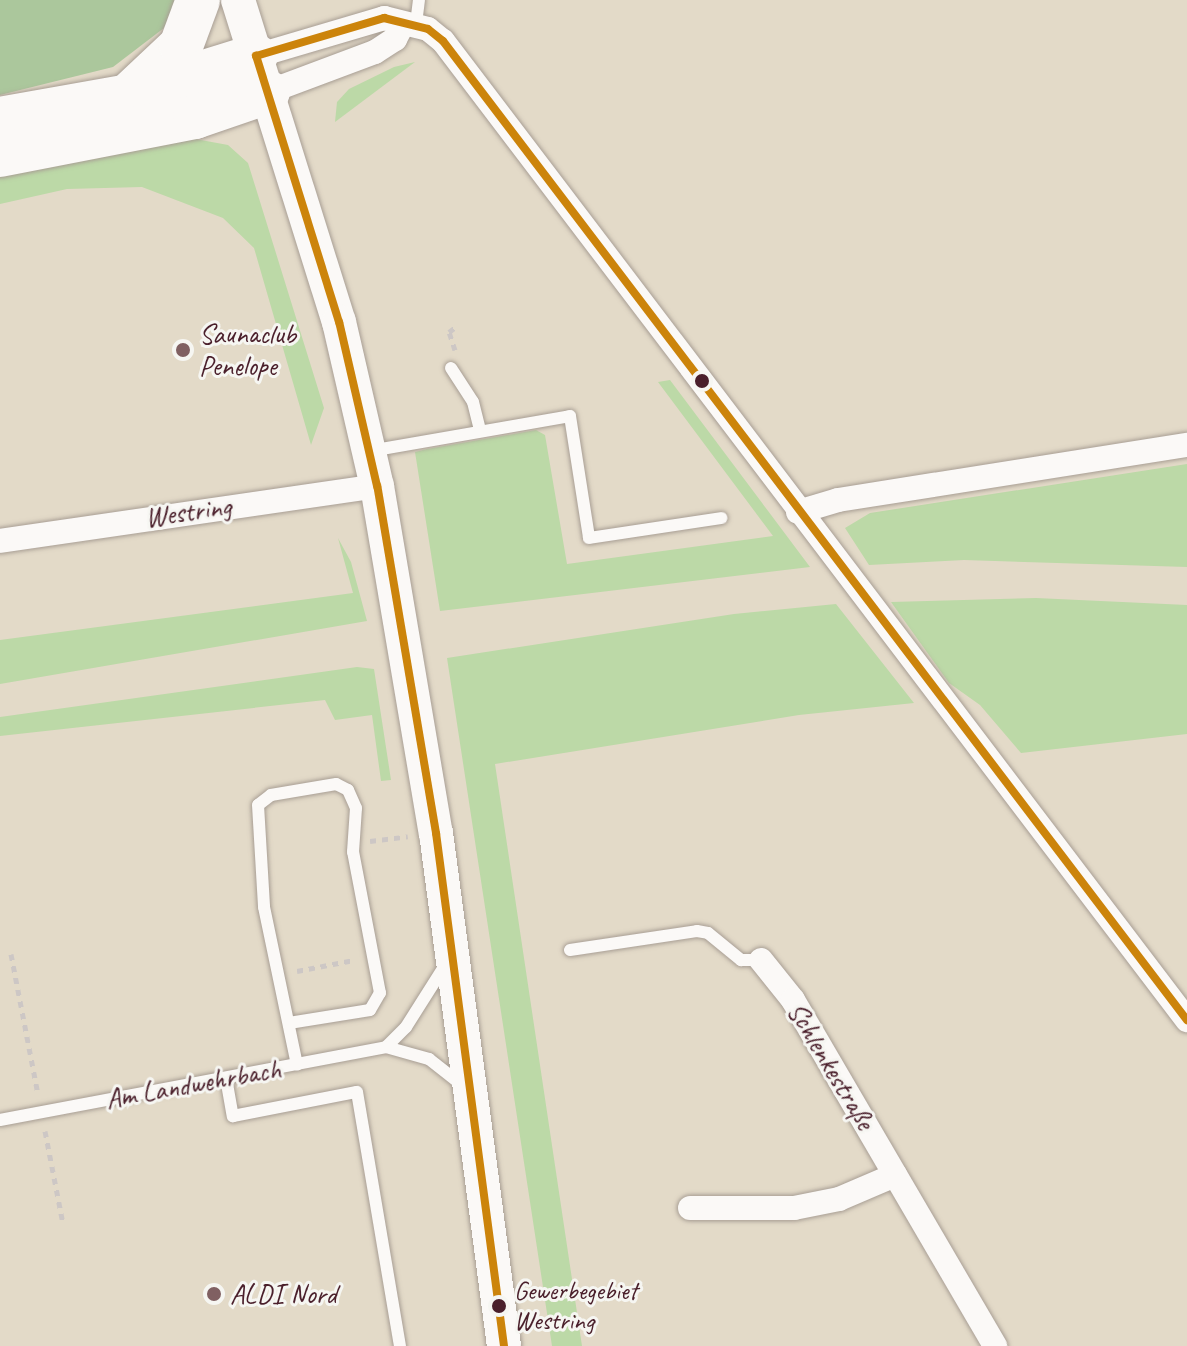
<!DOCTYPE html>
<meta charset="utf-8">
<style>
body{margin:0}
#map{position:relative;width:1187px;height:1346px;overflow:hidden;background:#e3dac8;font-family:Caveat,sans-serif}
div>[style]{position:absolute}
.green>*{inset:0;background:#bcd9a7}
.forest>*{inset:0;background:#abc79c}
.path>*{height:5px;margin-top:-2.5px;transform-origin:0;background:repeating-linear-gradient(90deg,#cdc7c5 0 6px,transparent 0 12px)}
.roads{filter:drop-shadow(0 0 2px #a89e94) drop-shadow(0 0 2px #a89e94)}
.service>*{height:12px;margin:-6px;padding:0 6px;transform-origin:6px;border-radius:6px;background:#fbf9f7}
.minor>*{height:24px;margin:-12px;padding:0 12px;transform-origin:12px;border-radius:12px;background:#fbf9f7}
.secondary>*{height:34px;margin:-17px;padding:0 17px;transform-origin:17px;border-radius:17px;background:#fbf9f7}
.motorway>*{height:44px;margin:-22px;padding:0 22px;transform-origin:22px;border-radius:22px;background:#fbf9f7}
.bus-1>*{height:8px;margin:-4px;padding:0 4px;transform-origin:4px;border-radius:4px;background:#cc840b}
.dots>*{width:22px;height:22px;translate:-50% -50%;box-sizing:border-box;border:4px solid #f6f6f2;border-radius:50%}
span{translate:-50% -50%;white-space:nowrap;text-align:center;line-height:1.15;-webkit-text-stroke:6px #f6f6f2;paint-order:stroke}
.bus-label{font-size:26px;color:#4a1f2b}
.left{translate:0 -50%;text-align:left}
.poi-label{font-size:28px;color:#4a1f2b}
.street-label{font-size:28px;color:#4a1f2b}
</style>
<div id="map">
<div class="green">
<i style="clip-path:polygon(415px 62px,335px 122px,337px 102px,349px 89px,394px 67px)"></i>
<i style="clip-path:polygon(190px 138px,228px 145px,248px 163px,324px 408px,311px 445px,254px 248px,223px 218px,142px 187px,67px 189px,0 204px,0 170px)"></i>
<i style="clip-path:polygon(670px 380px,810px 567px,440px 611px,415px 452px,427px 449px,536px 430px,545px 435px,567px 564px,773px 536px,658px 382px)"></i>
<i style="clip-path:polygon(1187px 464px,1187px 567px,964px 560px,869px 565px,845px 528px,870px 513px)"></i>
<i style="clip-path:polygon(338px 538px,351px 562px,367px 621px,0 684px,0 640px,353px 593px)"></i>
<i style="clip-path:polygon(1036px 598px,1187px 605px,1187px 734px,1021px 753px,980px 705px,949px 683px,891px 602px)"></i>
<i style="clip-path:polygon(836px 604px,914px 703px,799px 715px,495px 764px,582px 1346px,552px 1346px,447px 658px,734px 614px)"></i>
<i style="clip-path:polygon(357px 667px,374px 669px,391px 780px,381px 781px,372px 715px,335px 720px,325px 700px,0 736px,0 717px)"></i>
</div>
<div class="forest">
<i style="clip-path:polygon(0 0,180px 0,164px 28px,113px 67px,0 95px)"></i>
</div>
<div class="path">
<i style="left:455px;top:350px;width:19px;rotate:-108deg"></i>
<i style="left:449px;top:332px;width:10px;rotate:-37deg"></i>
<i style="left:370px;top:841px;width:38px;rotate:-7deg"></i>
<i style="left:11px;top:954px;width:143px;rotate:79.1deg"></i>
<i style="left:297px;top:971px;width:58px;rotate:-10.9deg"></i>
<i style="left:45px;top:1131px;width:95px;rotate:79deg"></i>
</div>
<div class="roads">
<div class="service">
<i style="left:416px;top:24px;width:24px;rotate:-83deg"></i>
<i style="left:451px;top:368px;width:40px;rotate:57.1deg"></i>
<i style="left:473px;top:402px;width:29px;rotate:76deg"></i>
<i style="left:370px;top:451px;width:203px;rotate:-9.9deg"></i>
<i style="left:570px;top:416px;width:123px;rotate:81.1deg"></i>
<i style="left:589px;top:538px;width:134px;rotate:-8.6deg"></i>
<i style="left:570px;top:950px;width:128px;rotate:-8.5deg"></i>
<i style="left:697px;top:931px;width:11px;rotate:10deg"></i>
<i style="left:708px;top:933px;width:43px;rotate:39.3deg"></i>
<i style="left:741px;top:960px;width:20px"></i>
<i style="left:289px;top:1023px;width:82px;rotate:-9.1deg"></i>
<i style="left:370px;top:1010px;width:20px;rotate:-60deg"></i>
<i style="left:380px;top:993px;width:144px;rotate:-100.8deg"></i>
<i style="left:353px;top:852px;width:44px;rotate:-86.1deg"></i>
<i style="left:356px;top:808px;width:20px;rotate:-114deg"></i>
<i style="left:348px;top:790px;width:13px;rotate:-153deg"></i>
<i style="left:336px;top:784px;width:66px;rotate:170.4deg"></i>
<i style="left:271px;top:795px;width:16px;rotate:142deg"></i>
<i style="left:258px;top:805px;width:102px;rotate:86.6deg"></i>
<i style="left:264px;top:907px;width:161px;rotate:78.2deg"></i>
<i style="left:386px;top:1047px;width:28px;rotate:-45deg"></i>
<i style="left:406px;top:1027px;width:71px;rotate:-57.7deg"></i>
<i style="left:226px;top:1078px;width:39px;rotate:80deg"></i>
<i style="left:233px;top:1116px;width:126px;rotate:-11deg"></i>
<i style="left:357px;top:1092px;width:258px;rotate:80.4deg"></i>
<i style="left:0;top:1120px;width:393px;rotate:-10.7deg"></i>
<i style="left:386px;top:1047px;width:45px;rotate:15.6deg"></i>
<i style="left:429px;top:1059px;width:42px;rotate:38.2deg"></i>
</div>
<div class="minor">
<i style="left:256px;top:56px;width:134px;rotate:-16.5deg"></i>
<i style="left:384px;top:18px;width:45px;rotate:14deg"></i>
<i style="left:428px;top:29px;width:19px;rotate:39deg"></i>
<i style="left:443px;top:41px;width:1230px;rotate:52.77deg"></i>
<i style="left:268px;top:92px;width:114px;rotate:-20.5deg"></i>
<i style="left:375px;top:52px;width:24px;rotate:-33deg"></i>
<i style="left:395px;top:39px;width:17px;rotate:-62deg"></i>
<i style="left:798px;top:512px;width:42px;rotate:-16.7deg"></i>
<i style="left:838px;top:500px;width:353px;rotate:-9deg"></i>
<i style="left:0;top:541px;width:381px;rotate:-8.3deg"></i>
<i style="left:761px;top:960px;width:51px;rotate:51.3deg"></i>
<i style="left:793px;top:1000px;width:401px;rotate:59.7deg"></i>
<i style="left:690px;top:1208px;width:104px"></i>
<i style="left:794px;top:1208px;width:46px;rotate:-11.3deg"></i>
<i style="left:839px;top:1199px;width:61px;rotate:-23.2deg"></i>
</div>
<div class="secondary">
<i style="left:238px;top:0;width:337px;rotate:72.6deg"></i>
<i style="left:339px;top:322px;width:168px;rotate:77deg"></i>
<i style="left:377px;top:486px;width:352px;rotate:80.4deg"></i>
<i style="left:436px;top:833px;width:517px;rotate:82.45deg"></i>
</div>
<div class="motorway">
<i style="left:133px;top:91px;width:66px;rotate:-43.2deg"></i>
<i style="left:181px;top:46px;width:49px;rotate:-69.7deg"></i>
<i style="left:0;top:119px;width:126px;rotate:-10.1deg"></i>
<i style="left:124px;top:97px;width:138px;rotate:-17.3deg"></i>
<i style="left:0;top:155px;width:199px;rotate:-11deg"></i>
<i style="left:195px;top:117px;width:77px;rotate:-18.9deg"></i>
</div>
</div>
<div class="bus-1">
<i style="left:504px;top:1346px;width:517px;rotate:-97.55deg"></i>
<i style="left:436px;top:833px;width:352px;rotate:-99.6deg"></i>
<i style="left:377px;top:486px;width:168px;rotate:-103deg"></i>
<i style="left:339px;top:322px;width:279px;rotate:-107.3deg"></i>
<i style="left:256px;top:56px;width:134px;rotate:-16.5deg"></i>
<i style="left:384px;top:18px;width:45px;rotate:14deg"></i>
<i style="left:428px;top:29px;width:19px;rotate:39deg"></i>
<i style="left:443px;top:41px;width:1230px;rotate:52.77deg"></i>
</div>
<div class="dots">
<i style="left:183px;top:350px;background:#806062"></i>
<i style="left:702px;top:381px;background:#4a1f2b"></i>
<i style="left:214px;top:1294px;background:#806062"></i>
<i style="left:499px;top:1306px;background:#4a1f2b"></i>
</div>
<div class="bus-label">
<span class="left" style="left:514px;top:1306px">Gewerbegebiet<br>Westring</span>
</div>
<div class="poi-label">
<span class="left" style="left:199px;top:350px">Saunaclub<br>Penelope</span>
<span class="left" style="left:230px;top:1294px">ALDI Nord</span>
</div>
<div class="street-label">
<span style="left:188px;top:512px;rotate:-8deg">Westring</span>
<span style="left:831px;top:1066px;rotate:59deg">Schlenkestraße</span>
<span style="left:193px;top:1084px;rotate:-10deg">Am Landwehrbach</span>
</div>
</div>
